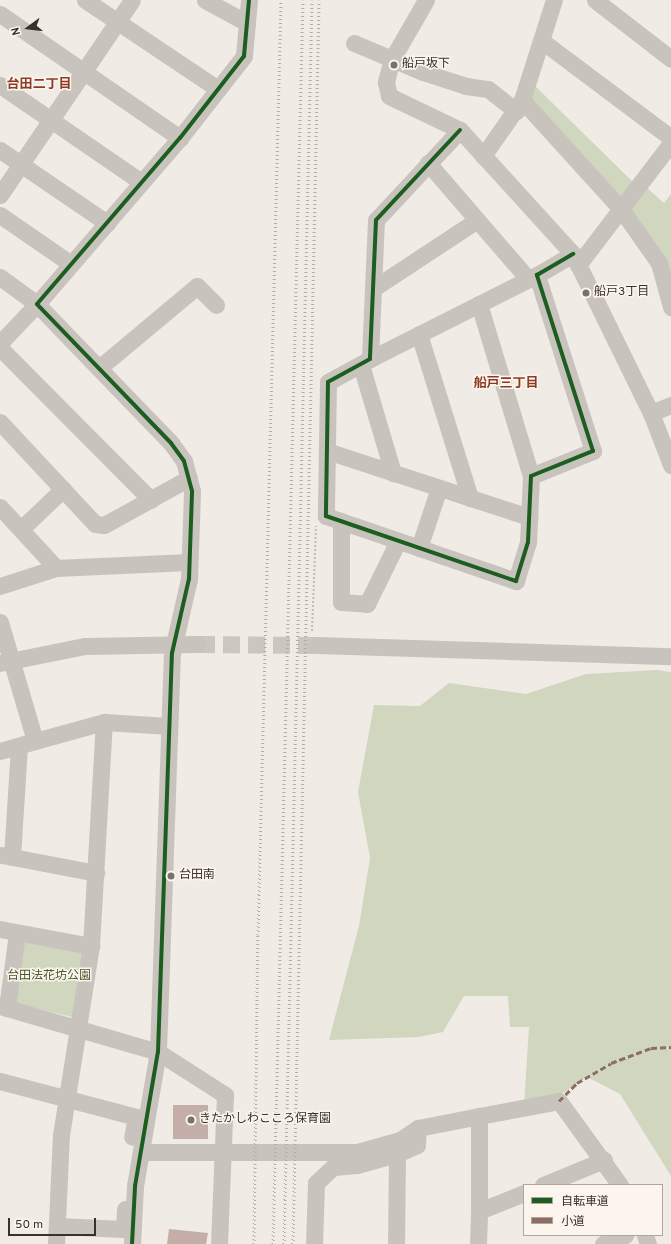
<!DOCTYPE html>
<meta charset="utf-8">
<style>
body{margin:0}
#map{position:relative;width:671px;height:1244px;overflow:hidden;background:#f0ebe5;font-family:Overpass,"Noto Sans JP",sans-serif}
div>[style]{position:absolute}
.green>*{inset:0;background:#d1d6bf}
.building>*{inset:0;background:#c3afa7;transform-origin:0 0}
.minor-tunnel>*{height:17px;margin-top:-8.5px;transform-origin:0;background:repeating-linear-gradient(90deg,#ccc6c0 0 17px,transparent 0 25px)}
.path>*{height:2px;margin-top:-1px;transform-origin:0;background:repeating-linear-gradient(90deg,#c2bbb6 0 2px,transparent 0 4px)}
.minor>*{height:17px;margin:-8.5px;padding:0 8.5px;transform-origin:8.5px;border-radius:8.5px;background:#c9c3be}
.rail>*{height:3px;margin-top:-1.5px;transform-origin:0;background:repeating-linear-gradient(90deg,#b1aca8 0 1px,transparent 0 4px)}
.quiet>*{height:3px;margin-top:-1.5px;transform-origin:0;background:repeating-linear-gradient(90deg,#8d6e63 0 6px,transparent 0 9px)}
.cycleway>*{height:4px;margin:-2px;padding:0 2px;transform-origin:2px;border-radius:2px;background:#1b5e20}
.dots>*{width:11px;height:11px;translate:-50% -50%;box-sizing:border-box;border:2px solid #fbf5ee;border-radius:50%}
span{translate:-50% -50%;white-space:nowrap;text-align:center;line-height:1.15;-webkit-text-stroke:3px #fbf5ee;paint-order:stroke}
.poi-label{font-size:12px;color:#3b302b}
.left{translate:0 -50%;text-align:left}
.park-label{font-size:12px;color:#4a5a2e}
.neighbourhood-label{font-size:13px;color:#8c3b22;font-weight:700}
.legend{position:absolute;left:523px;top:1184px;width:140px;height:52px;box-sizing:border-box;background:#fbf5ee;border:1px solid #aea6a0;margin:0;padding:5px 7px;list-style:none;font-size:12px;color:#3b302b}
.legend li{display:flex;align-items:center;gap:8px;height:20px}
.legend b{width:20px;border:1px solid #aea6a0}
.north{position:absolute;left:8px;top:8px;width:40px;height:40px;-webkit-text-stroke:3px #fbf5ee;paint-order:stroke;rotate:255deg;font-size:11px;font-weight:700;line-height:16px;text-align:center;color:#3b302b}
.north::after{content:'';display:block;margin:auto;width:14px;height:18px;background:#3b302b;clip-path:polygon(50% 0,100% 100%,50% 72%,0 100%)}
.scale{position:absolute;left:8px;top:1218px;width:88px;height:18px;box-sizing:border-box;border:2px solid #3b302b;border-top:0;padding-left:5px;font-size:12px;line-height:14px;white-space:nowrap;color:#3b302b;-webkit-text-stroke:3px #fbf5ee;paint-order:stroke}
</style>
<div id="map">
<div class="green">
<i style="clip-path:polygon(532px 83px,635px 184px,621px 204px,525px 100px)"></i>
<i style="clip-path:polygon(646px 187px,664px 203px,671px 194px,671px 296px,630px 211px)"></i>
<i style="clip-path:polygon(657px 670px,671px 672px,671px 1176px,620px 1094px,587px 1077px,557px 1097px,524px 1105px,529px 1027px,510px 1027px,508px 996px,464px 996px,443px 1032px,419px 1037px,329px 1040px,359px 926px,370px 858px,358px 792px,374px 705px,420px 706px,449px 683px,526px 694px,586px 674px)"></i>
<i style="clip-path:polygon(22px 942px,83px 950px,72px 1017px,15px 1003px)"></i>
</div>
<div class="building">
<i style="left:173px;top:1105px;width:35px;height:34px"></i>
<i style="clip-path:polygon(169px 1229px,208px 1233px,206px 1244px,167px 1244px)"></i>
</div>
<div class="minor-tunnel">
<i style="left:198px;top:644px;width:118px;rotate:0.5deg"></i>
</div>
<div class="path">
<i style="left:312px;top:631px;width:105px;rotate:-87.8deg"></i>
</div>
<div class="minor">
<i style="left:85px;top:0;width:160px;rotate:33.8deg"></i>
<i style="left:205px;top:0;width:48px;rotate:28.7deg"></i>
<i style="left:426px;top:0;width:68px;rotate:120deg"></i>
<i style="left:392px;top:59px;width:24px;rotate:105deg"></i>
<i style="left:386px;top:82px;width:14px;rotate:78deg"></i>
<i style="left:389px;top:96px;width:79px;rotate:25.6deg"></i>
<i style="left:460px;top:130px;width:168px;rotate:47.7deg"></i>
<i style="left:573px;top:254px;width:177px;rotate:63.9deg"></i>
<i style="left:651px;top:413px;width:56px;rotate:69deg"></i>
<i style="left:595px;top:0;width:96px;rotate:37.8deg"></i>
<i style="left:0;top:14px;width:219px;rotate:34.6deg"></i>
<i style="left:542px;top:41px;width:161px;rotate:36.9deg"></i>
<i style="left:354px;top:43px;width:75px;rotate:22.8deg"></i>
<i style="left:423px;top:72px;width:45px;rotate:18deg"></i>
<i style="left:466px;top:86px;width:22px;rotate:8deg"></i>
<i style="left:488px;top:89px;width:36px;rotate:38deg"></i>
<i style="left:0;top:85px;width:171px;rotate:34.5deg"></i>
<i style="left:522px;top:100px;width:147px;rotate:47.8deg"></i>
<i style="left:621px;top:209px;width:66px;rotate:54.9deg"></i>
<i style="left:659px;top:263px;width:46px;rotate:74.7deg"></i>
<i style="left:460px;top:130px;width:123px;rotate:133deg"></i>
<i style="left:376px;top:220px;width:139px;rotate:92.5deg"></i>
<i style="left:370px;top:359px;width:48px;rotate:151.3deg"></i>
<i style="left:328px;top:382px;width:134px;rotate:90.9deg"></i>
<i style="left:326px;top:516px;width:201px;rotate:18.9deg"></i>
<i style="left:516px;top:581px;width:41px;rotate:-72.9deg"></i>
<i style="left:528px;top:542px;width:66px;rotate:-87.4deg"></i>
<i style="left:531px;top:476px;width:67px;rotate:-22deg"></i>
<i style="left:593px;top:451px;width:185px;rotate:-107.7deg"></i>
<i style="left:537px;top:275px;width:42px;rotate:-30.3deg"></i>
<i style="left:0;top:150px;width:130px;rotate:34.3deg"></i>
<i style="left:483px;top:156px;width:68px;rotate:-55.1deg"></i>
<i style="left:522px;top:100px;width:105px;rotate:-72.3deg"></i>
<i style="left:428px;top:163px;width:153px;rotate:49.2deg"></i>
<i style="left:0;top:195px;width:235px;rotate:-55.9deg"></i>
<i style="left:0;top:215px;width:86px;rotate:34.6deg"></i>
<i style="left:578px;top:265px;width:153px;rotate:-52.7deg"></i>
<i style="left:0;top:277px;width:46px;rotate:36.1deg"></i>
<i style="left:37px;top:304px;width:54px;rotate:133.5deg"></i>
<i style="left:374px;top:288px;width:123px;rotate:-33.4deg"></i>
<i style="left:479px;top:304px;width:180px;rotate:73.2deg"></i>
<i style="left:419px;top:334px;width:172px;rotate:72.7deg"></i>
<i style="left:0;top:348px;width:214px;rotate:45.2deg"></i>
<i style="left:370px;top:359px;width:187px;rotate:-26.7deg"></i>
<i style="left:361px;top:365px;width:113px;rotate:73.5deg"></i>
<i style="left:99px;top:368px;width:128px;rotate:-39.9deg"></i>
<i style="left:197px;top:286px;width:27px;rotate:45deg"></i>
<i style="left:651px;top:413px;width:22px;rotate:-22deg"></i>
<i style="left:0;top:422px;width:139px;rotate:47deg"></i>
<i style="left:95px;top:524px;width:9px;rotate:6deg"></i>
<i style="left:104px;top:525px;width:97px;rotate:-28.9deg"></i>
<i style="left:327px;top:451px;width:213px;rotate:18.1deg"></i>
<i style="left:0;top:507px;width:83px;rotate:47.4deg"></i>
<i style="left:341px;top:521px;width:81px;rotate:90deg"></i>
<i style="left:341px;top:602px;width:26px;rotate:4deg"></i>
<i style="left:367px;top:604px;width:70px;rotate:-63.8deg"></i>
<i style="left:21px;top:529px;width:58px;rotate:-43.6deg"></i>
<i style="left:419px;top:548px;width:63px;rotate:-71.6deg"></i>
<i style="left:0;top:586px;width:59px;rotate:-17.8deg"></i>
<i style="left:56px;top:568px;width:133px;rotate:-2.6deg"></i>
<i style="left:0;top:622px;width:124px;rotate:73.6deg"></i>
<i style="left:35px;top:741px;width:36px;rotate:164deg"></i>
<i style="left:316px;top:645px;width:355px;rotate:1.8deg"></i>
<i style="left:0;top:663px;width:87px;rotate:-11.3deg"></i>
<i style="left:85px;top:646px;width:113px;rotate:-1deg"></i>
<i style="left:35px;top:741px;width:72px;rotate:-15.4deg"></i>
<i style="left:104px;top:722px;width:65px;rotate:3.5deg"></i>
<i style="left:2px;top:855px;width:96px;rotate:10.8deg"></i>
<i style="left:12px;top:857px;width:111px;rotate:-86.4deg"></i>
<i style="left:0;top:929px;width:93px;rotate:10.6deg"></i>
<i style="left:0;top:1006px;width:7px;rotate:16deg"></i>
<i style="left:7px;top:1008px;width:76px;rotate:-82.4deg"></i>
<i style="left:7px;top:1008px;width:157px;rotate:16.2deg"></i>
<i style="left:158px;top:1052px;width:80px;rotate:32.7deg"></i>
<i style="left:225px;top:1095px;width:149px;rotate:92.3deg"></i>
<i style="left:0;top:1081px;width:141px;rotate:14.8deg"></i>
<i style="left:136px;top:1117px;width:20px;rotate:101deg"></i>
<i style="left:141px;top:1152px;width:216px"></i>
<i style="left:357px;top:1152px;width:45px;rotate:-15.6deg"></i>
<i style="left:400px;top:1140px;width:22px;rotate:-34deg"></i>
<i style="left:418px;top:1128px;width:62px;rotate:-11.1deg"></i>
<i style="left:397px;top:1154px;width:22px;rotate:-24deg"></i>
<i style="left:417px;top:1145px;width:17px;rotate:-87deg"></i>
<i style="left:543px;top:1185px;width:66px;rotate:-22.3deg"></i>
<i style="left:524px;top:1193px;width:48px;rotate:158.2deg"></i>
<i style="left:479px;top:1211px;width:95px;rotate:-90deg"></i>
<i style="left:479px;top:1116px;width:81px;rotate:-10.6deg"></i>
<i style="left:559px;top:1101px;width:104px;rotate:54deg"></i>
<i style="left:57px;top:1226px;width:67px;rotate:2.6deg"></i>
<i style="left:124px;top:1229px;width:20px;rotate:-87deg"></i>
<i style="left:645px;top:1235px;width:9px;rotate:72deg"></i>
<i style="left:56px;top:1244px;width:109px;rotate:-87.4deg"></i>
<i style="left:61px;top:1135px;width:191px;rotate:-81deg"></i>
<i style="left:91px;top:946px;width:224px;rotate:-86.7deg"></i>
<i style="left:132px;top:1244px;width:58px;rotate:-87deg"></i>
<i style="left:135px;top:1186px;width:136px;rotate:-80.3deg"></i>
<i style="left:158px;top:1052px;width:399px;rotate:-88deg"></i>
<i style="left:172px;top:653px;width:76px;rotate:-77.1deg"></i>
<i style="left:189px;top:579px;width:88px;rotate:-88deg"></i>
<i style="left:192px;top:491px;width:31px;rotate:-105deg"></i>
<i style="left:184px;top:461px;width:22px;rotate:-126deg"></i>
<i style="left:171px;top:443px;width:193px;rotate:-134deg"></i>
<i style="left:37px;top:304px;width:219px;rotate:-49.3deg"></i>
<i style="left:180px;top:138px;width:104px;rotate:-52deg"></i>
<i style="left:244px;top:56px;width:56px;rotate:-84.9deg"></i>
<i style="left:314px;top:1244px;width:61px;rotate:-88.1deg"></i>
<i style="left:316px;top:1183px;width:23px;rotate:-43deg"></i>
<i style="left:333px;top:1167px;width:24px;rotate:-5deg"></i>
<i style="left:357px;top:1165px;width:41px;rotate:-15.4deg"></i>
<i style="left:397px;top:1154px;width:90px;rotate:90.6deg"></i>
<i style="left:478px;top:1244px;width:33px;rotate:-88deg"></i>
<i style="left:603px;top:1244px;width:24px;rotate:-22deg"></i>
</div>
<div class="rail">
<i style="left:254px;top:1244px;width:309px;rotate:-89.3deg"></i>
<i style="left:258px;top:935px;width:935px;rotate:-88.59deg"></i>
<i style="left:273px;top:1244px;width:1244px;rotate:-88.62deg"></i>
<i style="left:284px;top:1244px;width:1244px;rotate:-88.71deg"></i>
<i style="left:293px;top:1244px;width:1244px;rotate:-88.8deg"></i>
</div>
<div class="quiet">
<i style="left:559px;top:1101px;width:25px;rotate:-45deg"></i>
<i style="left:577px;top:1083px;width:39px;rotate:-30deg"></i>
<i style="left:611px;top:1063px;width:43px;rotate:-20.6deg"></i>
<i style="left:651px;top:1048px;width:20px;rotate:-3deg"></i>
</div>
<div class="cycleway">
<i style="left:460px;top:130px;width:123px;rotate:133deg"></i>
<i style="left:376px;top:220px;width:139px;rotate:92.5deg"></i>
<i style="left:370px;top:359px;width:48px;rotate:151.3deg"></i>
<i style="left:328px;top:382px;width:134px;rotate:90.9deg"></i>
<i style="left:326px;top:516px;width:201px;rotate:18.9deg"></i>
<i style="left:516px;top:581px;width:41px;rotate:-72.9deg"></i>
<i style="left:528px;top:542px;width:66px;rotate:-87.4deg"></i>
<i style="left:531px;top:476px;width:67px;rotate:-22deg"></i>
<i style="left:593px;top:451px;width:185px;rotate:-107.7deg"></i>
<i style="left:537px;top:275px;width:42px;rotate:-30.3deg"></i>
<i style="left:132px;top:1244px;width:58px;rotate:-87deg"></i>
<i style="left:135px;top:1186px;width:136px;rotate:-80.3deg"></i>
<i style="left:158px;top:1052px;width:399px;rotate:-88deg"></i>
<i style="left:172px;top:653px;width:76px;rotate:-77.1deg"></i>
<i style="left:189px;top:579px;width:88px;rotate:-88deg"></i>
<i style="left:192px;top:491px;width:31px;rotate:-105deg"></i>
<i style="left:184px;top:461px;width:22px;rotate:-126deg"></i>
<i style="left:171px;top:443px;width:193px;rotate:-134deg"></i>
<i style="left:37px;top:304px;width:219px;rotate:-49.3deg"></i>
<i style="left:180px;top:138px;width:104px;rotate:-52deg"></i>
<i style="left:244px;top:56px;width:56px;rotate:-84.9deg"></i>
</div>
<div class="dots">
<i style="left:394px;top:65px;background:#7a716c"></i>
<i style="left:586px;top:293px;background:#7a716c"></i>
<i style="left:171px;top:876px;background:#7a716c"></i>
<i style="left:191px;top:1120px;background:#7a716c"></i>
</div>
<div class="poi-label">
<span class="left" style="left:402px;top:65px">船戸坂下</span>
<span class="left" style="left:594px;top:293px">船戸3丁目</span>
<span class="left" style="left:179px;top:876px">台田南</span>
<span class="left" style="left:199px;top:1120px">きたかしわこころ保育園</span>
</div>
<div class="park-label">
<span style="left:49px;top:977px">台田法花坊公園</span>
</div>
<div class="neighbourhood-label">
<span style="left:39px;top:85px">台田二丁目</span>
<span style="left:506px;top:384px">船戸三丁目</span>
</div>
<ul class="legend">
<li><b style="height:5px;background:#1b5e20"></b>自転車道</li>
<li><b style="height:5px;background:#8d6e63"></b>小道</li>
</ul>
<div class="north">N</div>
<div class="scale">50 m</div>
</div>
